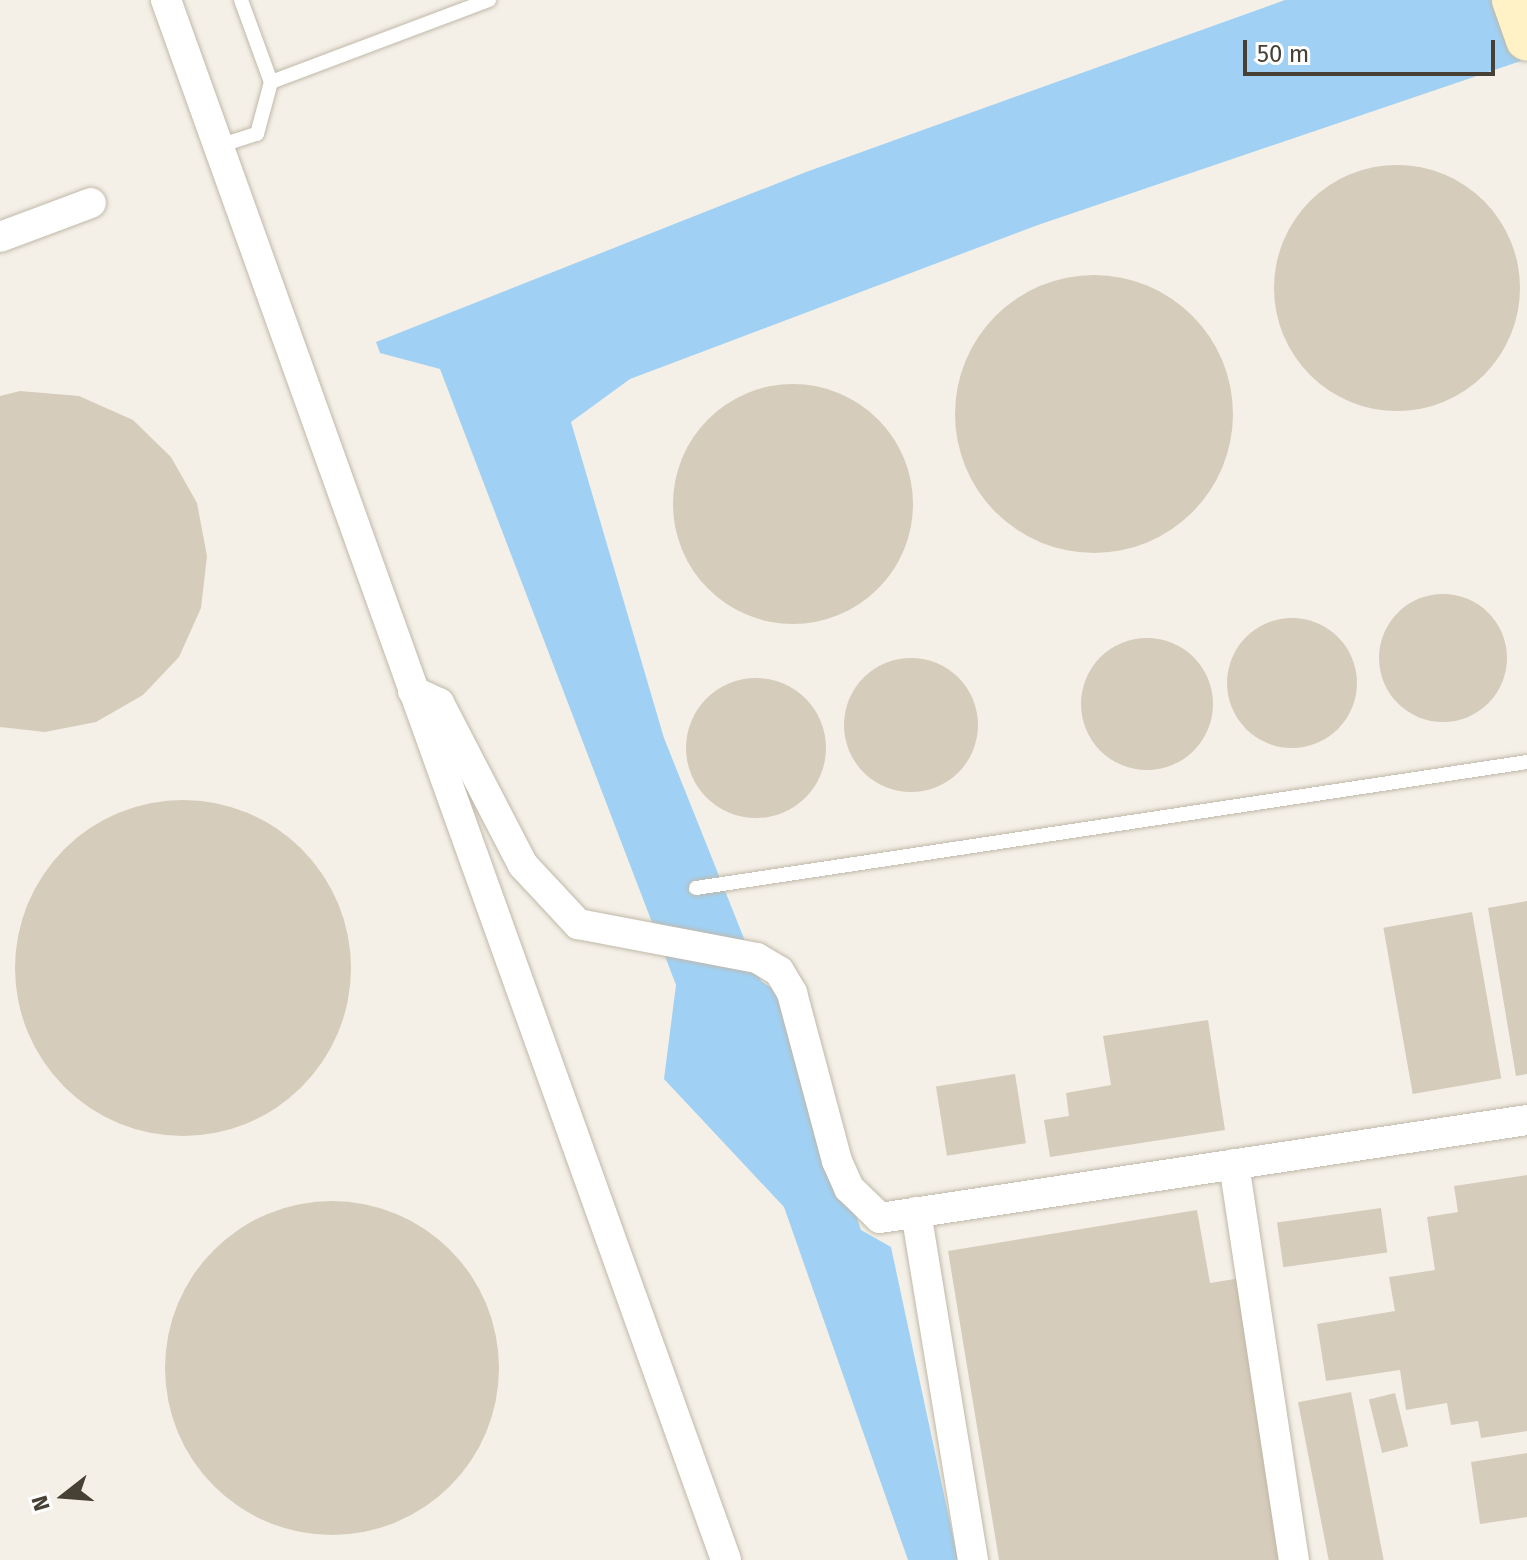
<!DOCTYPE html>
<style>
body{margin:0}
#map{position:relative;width:1527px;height:1560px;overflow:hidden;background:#f4f0e7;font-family:"Fira Sans",sans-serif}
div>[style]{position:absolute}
.water>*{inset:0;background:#a0d1f4}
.building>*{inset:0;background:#d6ccbb;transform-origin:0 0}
.round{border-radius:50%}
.roads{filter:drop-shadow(0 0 2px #c0b8a9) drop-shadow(0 0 2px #c0b8a9)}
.lane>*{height:14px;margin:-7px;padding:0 7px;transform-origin:7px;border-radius:7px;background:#fff}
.street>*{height:30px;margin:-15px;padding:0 15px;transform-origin:15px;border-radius:15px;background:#fff}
.secondary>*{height:42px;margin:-21px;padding:0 21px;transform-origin:21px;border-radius:21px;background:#fff2c6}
span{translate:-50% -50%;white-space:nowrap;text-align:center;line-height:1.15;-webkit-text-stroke:6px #fff;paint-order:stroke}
.north{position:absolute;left:24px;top:1456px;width:80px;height:80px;-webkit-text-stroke:6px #fff;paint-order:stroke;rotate:253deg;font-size:22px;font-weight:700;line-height:32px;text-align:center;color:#474035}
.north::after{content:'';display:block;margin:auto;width:28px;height:36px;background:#474035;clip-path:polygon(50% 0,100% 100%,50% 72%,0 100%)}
.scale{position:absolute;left:1243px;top:40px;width:252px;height:36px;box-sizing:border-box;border:4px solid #474035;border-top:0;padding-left:10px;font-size:24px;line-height:28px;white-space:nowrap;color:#474035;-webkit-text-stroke:6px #fff;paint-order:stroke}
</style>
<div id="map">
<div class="water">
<i style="clip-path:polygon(1285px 0,1527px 0,1527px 59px,1038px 225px,630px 379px,571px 422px,664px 738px,761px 981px,781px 994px,861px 1230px,891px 1247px,958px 1560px,908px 1560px,784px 1207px,664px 1079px,676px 985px,440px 369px,380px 353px,376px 342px,806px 172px)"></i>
</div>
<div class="building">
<i class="round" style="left:1274px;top:165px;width:246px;height:246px"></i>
<i class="round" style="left:955px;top:275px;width:278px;height:278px"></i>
<i class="round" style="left:673px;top:384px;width:240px;height:240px"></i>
<i style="clip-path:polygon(20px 391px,79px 396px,133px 420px,171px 457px,197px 503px,207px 556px,201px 608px,179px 657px,143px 695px,96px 722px,45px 732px,0 727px,0 396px)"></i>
<i class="round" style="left:1379px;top:594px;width:128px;height:128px"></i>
<i class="round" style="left:1227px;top:618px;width:130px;height:130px"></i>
<i class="round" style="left:1081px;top:638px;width:132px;height:132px"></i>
<i class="round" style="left:844px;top:658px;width:134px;height:134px"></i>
<i class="round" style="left:686px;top:678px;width:140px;height:140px"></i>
<i class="round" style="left:15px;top:800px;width:336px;height:336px"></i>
<i style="clip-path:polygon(1527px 901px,1527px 1074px,1516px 1076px,1488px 908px)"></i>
<i style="left:1472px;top:912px;width:169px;height:90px;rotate:80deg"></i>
<i style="clip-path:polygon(1208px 1020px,1225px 1130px,1050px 1157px,1044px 1120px,1069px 1116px,1066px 1093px,1111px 1085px,1103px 1036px)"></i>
<i style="left:1015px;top:1074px;width:70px;height:80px;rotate:81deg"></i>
<i style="clip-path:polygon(1527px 1175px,1527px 1431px,1481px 1438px,1478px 1421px,1451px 1425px,1447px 1403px,1406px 1410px,1400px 1370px,1326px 1381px,1317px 1324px,1395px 1311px,1389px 1277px,1435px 1270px,1427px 1217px,1458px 1212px,1454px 1186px)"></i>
<i class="round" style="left:165px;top:1201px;width:334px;height:334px"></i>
<i style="left:1381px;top:1208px;width:45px;height:105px;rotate:82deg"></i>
<i style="clip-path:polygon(1197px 1210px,1210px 1283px,1241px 1278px,1288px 1560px,999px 1560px,948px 1251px)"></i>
<i style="left:1351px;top:1392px;width:171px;height:54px;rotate:79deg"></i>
<i style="left:1395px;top:1393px;width:55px;height:27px;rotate:76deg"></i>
<i style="clip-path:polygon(1527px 1453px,1527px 1517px,1480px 1524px,1471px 1462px)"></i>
</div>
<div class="roads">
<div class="lane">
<i style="left:271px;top:82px;width:233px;rotate:-20.6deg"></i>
<i style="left:219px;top:146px;width:40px;rotate:-18deg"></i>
<i style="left:257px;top:134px;width:54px;rotate:-74.9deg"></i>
<i style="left:271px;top:82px;width:87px;rotate:-110.1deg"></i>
<i style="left:696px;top:888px;width:840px;rotate:-8.62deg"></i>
</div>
<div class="street">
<i style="left:166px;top:0;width:1657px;rotate:70.25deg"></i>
<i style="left:0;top:237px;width:97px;rotate:-20.5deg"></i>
<i style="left:413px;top:691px;width:29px;rotate:25deg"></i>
<i style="left:439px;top:703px;width:182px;rotate:62.6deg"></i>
<i style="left:523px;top:865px;width:81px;rotate:47deg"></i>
<i style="left:578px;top:924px;width:182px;rotate:10.8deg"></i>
<i style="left:757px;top:958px;width:26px;rotate:31deg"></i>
<i style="left:779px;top:971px;width:26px;rotate:59deg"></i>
<i style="left:792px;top:993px;width:174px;rotate:75deg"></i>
<i style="left:837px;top:1161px;width:30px;rotate:66deg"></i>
<i style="left:849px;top:1188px;width:43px;rotate:44.1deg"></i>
<i style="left:880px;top:1218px;width:654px;rotate:-8.61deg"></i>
<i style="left:1234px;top:1164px;width:401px;rotate:81.4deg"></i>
<i style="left:916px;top:1212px;width:353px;rotate:80.7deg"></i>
</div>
<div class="secondary">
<i style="left:1513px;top:0;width:42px;rotate:70.7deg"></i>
</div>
</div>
<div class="north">N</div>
<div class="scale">50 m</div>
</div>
